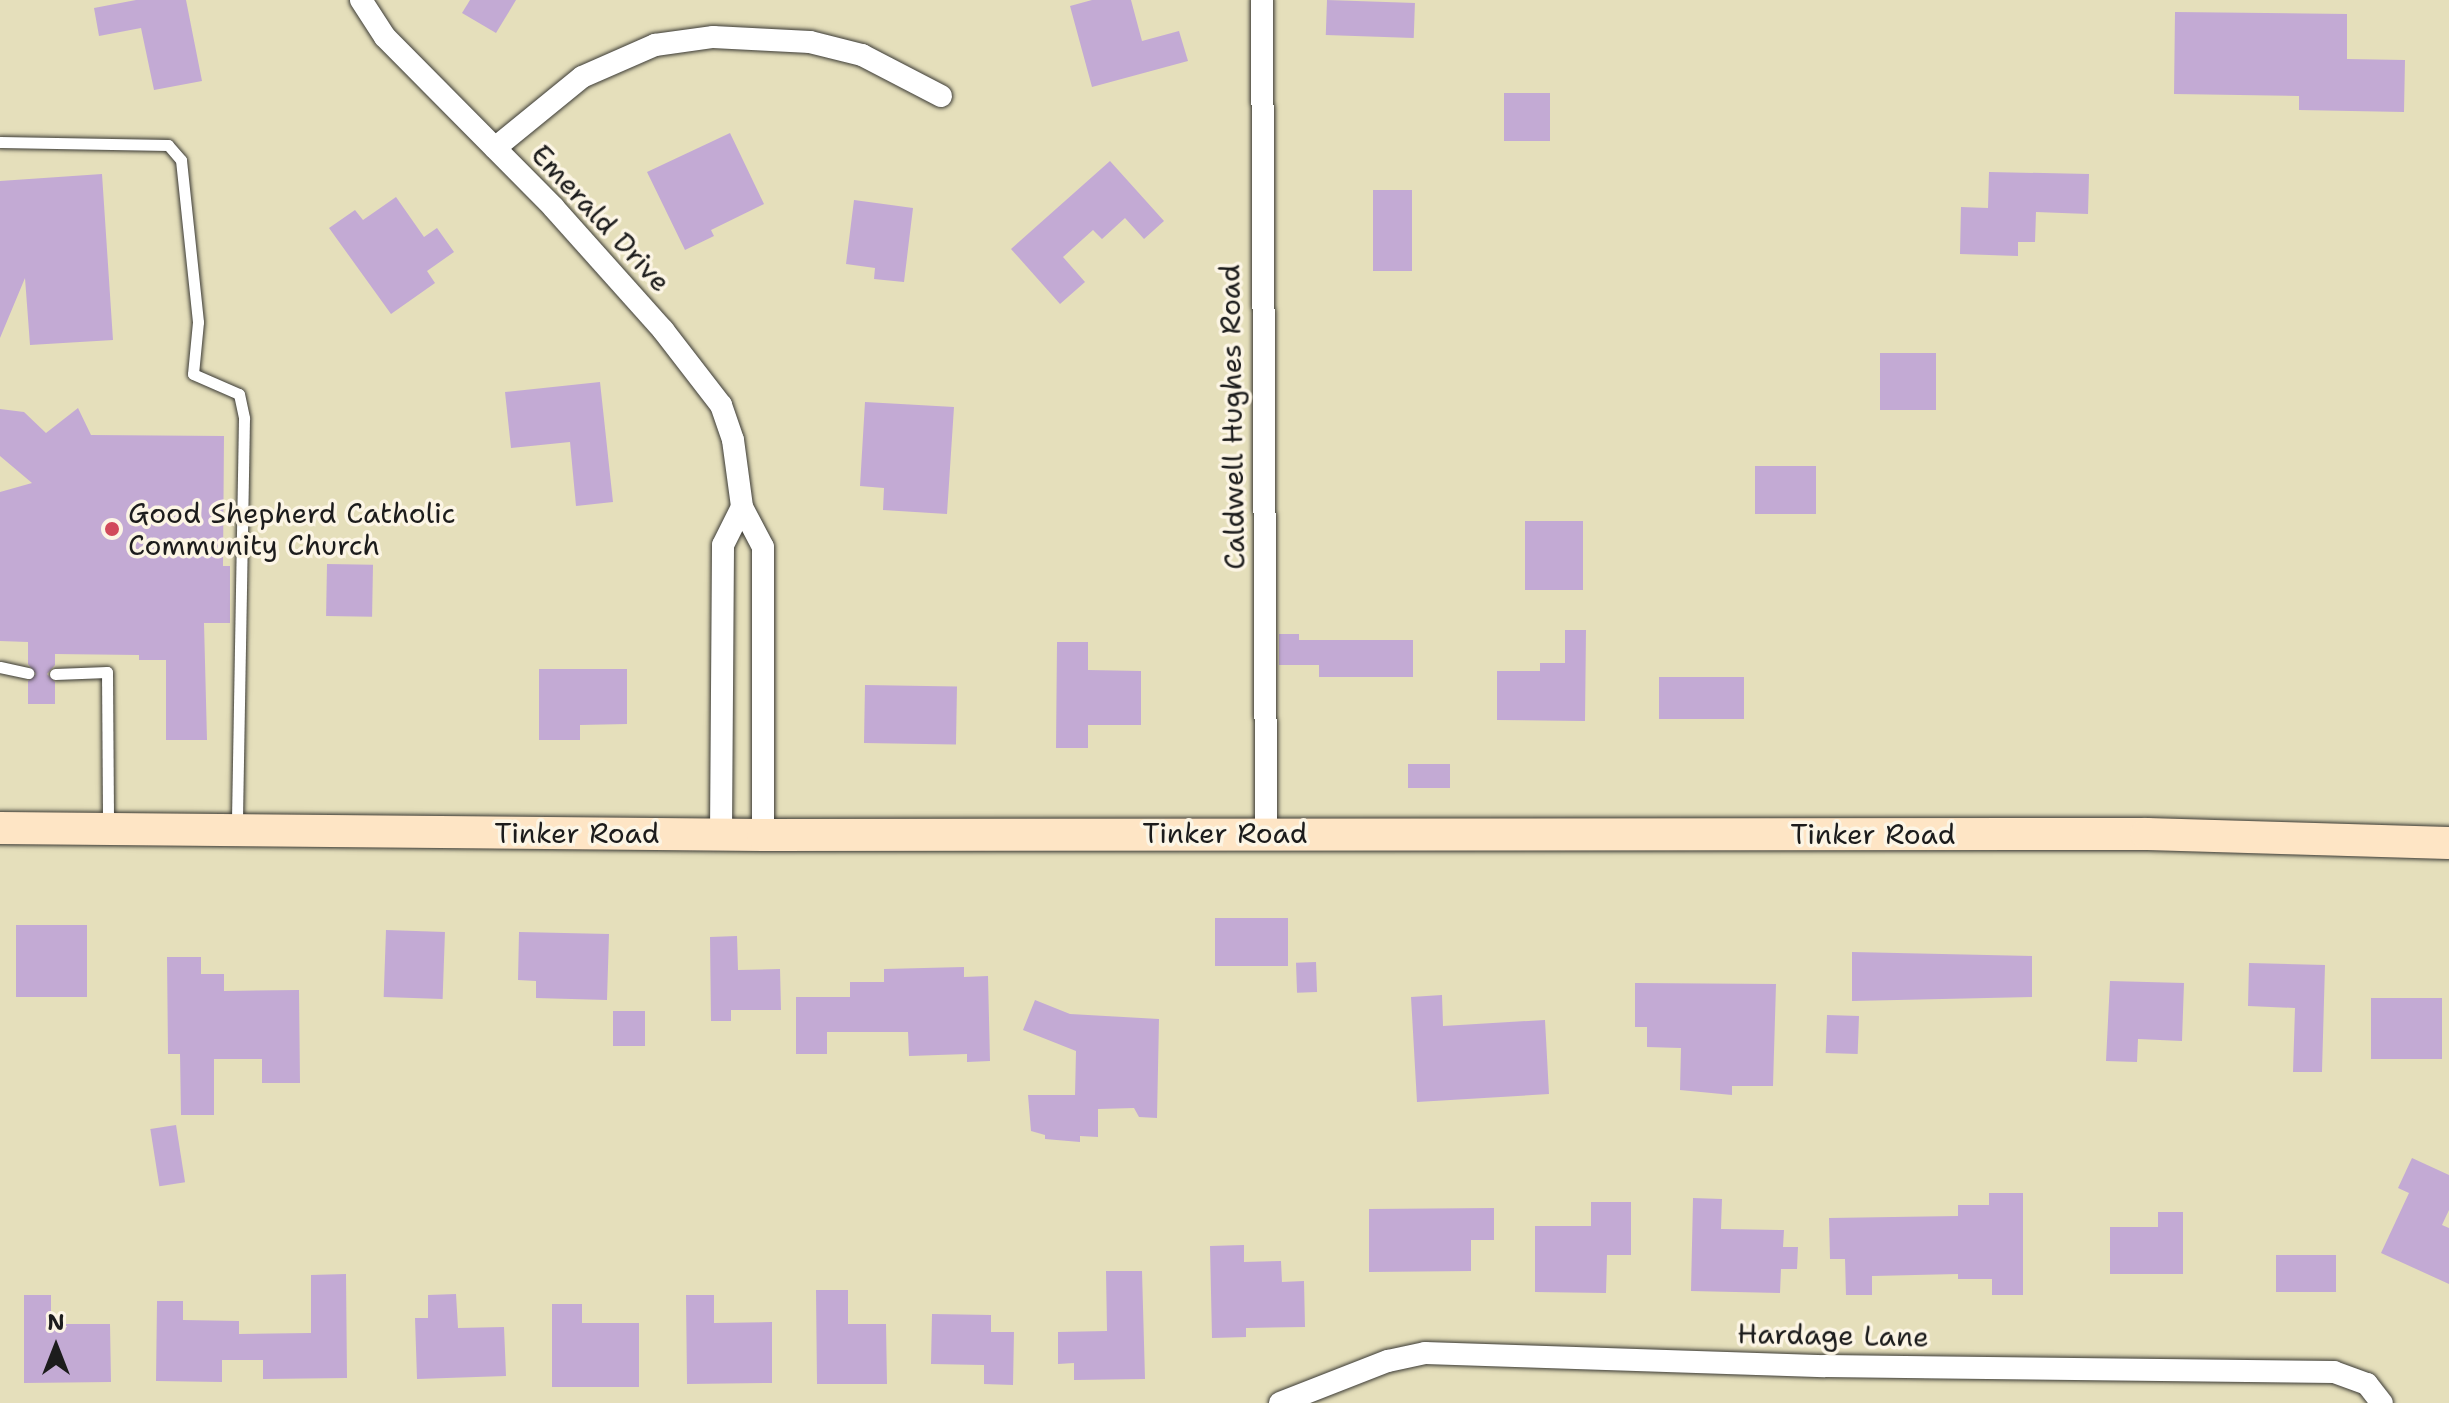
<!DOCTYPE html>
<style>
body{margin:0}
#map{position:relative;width:2449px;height:1403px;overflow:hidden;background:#e5dfbb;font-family:"Shantell Sans",sans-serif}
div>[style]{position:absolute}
.building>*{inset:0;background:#c3aad4;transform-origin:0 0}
.roads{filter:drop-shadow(0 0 2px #3a3934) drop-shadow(0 0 2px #3a3934)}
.service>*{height:11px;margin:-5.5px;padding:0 5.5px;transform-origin:5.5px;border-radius:5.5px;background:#fff}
.minor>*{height:22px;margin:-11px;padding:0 11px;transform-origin:11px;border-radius:11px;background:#fff}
.secondary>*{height:32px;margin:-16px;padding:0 16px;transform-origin:16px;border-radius:16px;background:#fee5c5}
.dots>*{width:22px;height:22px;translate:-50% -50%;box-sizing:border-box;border:4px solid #fcf5e5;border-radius:50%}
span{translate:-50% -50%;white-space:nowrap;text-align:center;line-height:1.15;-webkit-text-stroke:7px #fcf5e5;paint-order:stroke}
.street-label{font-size:28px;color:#1c1c1c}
.poi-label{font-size:28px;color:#1c1c1c}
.left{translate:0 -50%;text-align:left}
.north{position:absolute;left:16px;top:1307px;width:80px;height:80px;-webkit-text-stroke:6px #fcf5e5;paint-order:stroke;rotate:0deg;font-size:22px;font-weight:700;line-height:32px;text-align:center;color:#1c1c1c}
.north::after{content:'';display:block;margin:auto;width:28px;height:36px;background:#1c1c1c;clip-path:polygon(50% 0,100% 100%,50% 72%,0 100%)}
</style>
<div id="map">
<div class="building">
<i style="clip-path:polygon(136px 0,186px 0,202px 81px,154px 90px,141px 28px,99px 36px,94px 8px)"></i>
<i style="clip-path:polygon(470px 0,516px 0,496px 33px,462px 13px)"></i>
<i style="clip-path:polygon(1092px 0,1131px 0,1142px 41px,1179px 31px,1188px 61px,1092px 87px,1070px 6px)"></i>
<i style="left:1327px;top:0;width:88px;height:35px;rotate:2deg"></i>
<i style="clip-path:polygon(2175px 12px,2347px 14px,2347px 59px,2405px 60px,2404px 112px,2299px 110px,2299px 96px,2174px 94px)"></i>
<i style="left:1504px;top:93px;width:46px;height:48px"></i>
<i style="clip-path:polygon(730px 133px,764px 204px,711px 230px,714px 236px,685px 250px,647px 172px)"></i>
<i style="clip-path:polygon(1110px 161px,1164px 221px,1144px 239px,1125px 218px,1102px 239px,1093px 230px,1063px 257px,1085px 282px,1060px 304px,1011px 249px)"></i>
<i style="clip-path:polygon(1989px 172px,2089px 174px,2088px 214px,2036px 212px,2035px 242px,2018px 242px,2018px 256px,1960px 254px,1961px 207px,1988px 208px)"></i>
<i style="clip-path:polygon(102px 174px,113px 340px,30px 345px,25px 278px,0 338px,0 181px)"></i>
<i style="left:1373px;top:190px;width:39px;height:81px"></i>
<i style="clip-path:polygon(396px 197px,424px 237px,437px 228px,454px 252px,427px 271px,435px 283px,391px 314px,329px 228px,355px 210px,363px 220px)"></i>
<i style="clip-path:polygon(854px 200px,913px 208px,904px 282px,874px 279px,875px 268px,846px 264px)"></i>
<i style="left:1880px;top:353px;width:56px;height:57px"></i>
<i style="clip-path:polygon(600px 382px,613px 502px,576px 506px,570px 442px,511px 448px,505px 392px)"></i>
<i style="clip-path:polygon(865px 402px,954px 407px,947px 514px,883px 510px,884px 488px,860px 486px)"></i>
<i style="clip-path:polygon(78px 408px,91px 435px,224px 436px,223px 566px,230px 566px,230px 623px,204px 623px,207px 740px,166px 740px,166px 660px,139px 660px,139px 655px,55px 654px,55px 665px,47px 674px,55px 682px,55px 704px,28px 704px,28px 681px,36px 674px,28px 664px,28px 642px,0 641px,0 492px,32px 483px,0 456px,0 409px,24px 412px,46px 433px)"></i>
<i style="left:1755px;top:466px;width:61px;height:48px"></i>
<i style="left:1525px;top:521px;width:58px;height:69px"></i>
<i style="left:327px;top:564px;width:46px;height:52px;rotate:1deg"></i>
<i style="clip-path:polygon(1565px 630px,1586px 630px,1585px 721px,1497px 720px,1497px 671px,1540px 671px,1540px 663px,1565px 663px)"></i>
<i style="clip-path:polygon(1279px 634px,1299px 634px,1299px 640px,1413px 640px,1413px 677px,1319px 677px,1319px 665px,1279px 665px)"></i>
<i style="clip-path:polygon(1057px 642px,1088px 642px,1088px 670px,1141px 671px,1141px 725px,1088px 725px,1088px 748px,1056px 748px)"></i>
<i style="clip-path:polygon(539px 669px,627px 669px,627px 724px,580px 725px,580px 740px,539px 740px)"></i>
<i style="left:1659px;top:677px;width:85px;height:42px"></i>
<i style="left:865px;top:685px;width:92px;height:58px;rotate:1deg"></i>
<i style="left:1408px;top:764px;width:42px;height:24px"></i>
<i style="left:1215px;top:918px;width:73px;height:48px"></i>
<i style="left:16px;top:925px;width:71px;height:72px"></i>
<i style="left:386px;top:930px;width:59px;height:67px;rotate:2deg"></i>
<i style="clip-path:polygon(519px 932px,609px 934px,607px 1000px,536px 998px,536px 981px,518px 980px)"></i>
<i style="clip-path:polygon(737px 936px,738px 970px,780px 969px,781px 1010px,731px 1010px,731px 1021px,711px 1021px,710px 937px)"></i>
<i style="clip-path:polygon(1852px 952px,2032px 956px,2032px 997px,1852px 1001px)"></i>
<i style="clip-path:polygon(167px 957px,201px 957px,201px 974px,224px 974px,224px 991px,299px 990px,300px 1083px,262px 1083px,262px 1059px,214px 1059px,214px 1115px,181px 1115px,180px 1054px,168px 1054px)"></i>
<i style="left:1316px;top:962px;width:30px;height:20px;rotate:88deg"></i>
<i style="clip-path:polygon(2249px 963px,2325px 965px,2322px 1072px,2293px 1072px,2295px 1008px,2248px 1006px)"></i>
<i style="clip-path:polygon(964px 967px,964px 977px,988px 976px,990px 1061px,967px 1062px,967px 1054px,909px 1056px,908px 1032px,827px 1032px,827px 1054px,796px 1054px,796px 997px,850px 997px,850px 982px,884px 982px,884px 969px)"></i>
<i style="clip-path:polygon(2110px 981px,2184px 983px,2182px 1041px,2138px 1039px,2137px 1062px,2106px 1061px)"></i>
<i style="clip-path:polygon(1635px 983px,1776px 984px,1773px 1086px,1732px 1086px,1732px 1095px,1680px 1090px,1681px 1048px,1647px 1047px,1647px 1027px,1635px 1027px)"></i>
<i style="clip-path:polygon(1442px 995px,1443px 1026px,1545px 1020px,1549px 1094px,1417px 1102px,1411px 997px)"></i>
<i style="left:2371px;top:998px;width:71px;height:61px"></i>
<i style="clip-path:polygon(1035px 1000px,1070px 1014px,1159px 1019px,1157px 1118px,1139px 1117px,1134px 1108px,1098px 1109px,1098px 1137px,1080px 1136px,1080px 1142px,1045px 1139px,1045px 1135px,1031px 1131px,1028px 1095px,1075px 1095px,1076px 1051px,1023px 1030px)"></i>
<i style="left:613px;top:1011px;width:32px;height:35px"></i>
<i style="left:1827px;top:1015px;width:32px;height:38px;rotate:2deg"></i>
<i style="left:176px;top:1125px;width:58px;height:26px;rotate:81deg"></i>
<i style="clip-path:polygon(2412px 1158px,2449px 1175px,2449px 1210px,2442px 1225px,2449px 1228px,2449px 1284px,2381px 1253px,2409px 1193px,2398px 1188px)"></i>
<i style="clip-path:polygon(1989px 1193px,2023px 1193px,2023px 1295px,1992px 1295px,1992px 1279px,1958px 1279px,1958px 1274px,1872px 1276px,1872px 1295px,1846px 1295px,1845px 1259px,1830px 1259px,1829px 1218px,1958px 1216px,1958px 1205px,1989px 1205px)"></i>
<i style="clip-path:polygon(1693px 1198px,1722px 1199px,1721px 1229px,1784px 1230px,1783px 1247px,1798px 1247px,1797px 1269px,1781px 1269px,1780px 1293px,1691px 1291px)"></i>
<i style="clip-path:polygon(1591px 1202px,1631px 1202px,1631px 1255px,1607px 1255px,1606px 1293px,1535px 1292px,1535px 1226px,1591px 1226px)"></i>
<i style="clip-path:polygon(1494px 1208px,1494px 1240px,1471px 1240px,1471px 1271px,1369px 1272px,1369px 1209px)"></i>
<i style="clip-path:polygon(2158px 1212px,2183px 1212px,2183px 1274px,2110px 1274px,2110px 1227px,2158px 1227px)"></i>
<i style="clip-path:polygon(1244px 1245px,1244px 1262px,1281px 1261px,1282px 1282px,1304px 1281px,1305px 1327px,1246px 1328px,1246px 1337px,1212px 1338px,1210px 1246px)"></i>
<i style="left:2276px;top:1255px;width:60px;height:37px"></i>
<i style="clip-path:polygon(1106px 1271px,1142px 1271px,1145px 1379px,1074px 1380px,1074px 1363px,1058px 1364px,1058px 1332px,1107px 1331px)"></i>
<i style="clip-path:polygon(346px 1274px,347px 1378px,263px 1379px,263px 1360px,222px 1360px,222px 1382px,156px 1381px,157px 1301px,183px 1301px,183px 1320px,239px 1321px,239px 1334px,311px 1333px,311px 1275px)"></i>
<i style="clip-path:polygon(816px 1290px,848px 1290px,848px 1324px,886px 1324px,887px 1384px,817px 1384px)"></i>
<i style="clip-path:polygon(456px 1294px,458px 1328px,504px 1327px,506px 1376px,417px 1379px,415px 1318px,428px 1318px,428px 1295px)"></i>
<i style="clip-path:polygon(24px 1295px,51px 1295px,51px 1324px,110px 1324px,111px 1382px,24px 1383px)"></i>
<i style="clip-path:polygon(686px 1295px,714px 1295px,714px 1323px,772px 1322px,772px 1383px,687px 1384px)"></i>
<i style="clip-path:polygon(552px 1304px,582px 1304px,582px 1323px,639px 1323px,639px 1387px,552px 1387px)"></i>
<i style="clip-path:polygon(932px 1314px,991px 1315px,991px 1332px,1014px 1332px,1013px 1385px,984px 1384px,984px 1365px,931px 1364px)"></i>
</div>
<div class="roads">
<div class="service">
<i style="left:0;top:142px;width:168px;rotate:1deg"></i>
<i style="left:168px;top:145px;width:20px;rotate:49deg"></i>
<i style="left:181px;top:160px;width:163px;rotate:84deg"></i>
<i style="left:198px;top:322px;width:52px;rotate:95.5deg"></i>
<i style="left:193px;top:374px;width:50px;rotate:23.5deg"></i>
<i style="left:239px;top:394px;width:25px;rotate:78deg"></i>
<i style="left:244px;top:418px;width:409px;rotate:91deg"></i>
<i style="left:0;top:667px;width:29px;rotate:12deg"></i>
<i style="left:55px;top:674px;width:52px;rotate:-2.2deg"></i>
<i style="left:107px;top:672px;width:156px;rotate:89.6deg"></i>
</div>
<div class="minor">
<i style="left:361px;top:0;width:44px;rotate:57deg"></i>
<i style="left:385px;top:37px;width:240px;rotate:45.3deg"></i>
<i style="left:554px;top:208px;width:164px;rotate:48.2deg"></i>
<i style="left:663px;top:330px;width:95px;rotate:52.3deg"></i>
<i style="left:721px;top:405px;width:37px;rotate:71deg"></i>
<i style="left:733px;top:440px;width:68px;rotate:82.3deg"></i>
<i style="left:742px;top:507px;width:45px;rotate:62.3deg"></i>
<i style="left:763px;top:547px;width:288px;rotate:90deg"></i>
<i style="left:1262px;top:0;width:833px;rotate:89.72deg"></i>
<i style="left:495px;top:148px;width:112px;rotate:-39.2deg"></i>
<i style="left:582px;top:77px;width:80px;rotate:-23.7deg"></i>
<i style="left:655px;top:45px;width:59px;rotate:-7.9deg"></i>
<i style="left:713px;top:37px;width:97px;rotate:3deg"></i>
<i style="left:810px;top:42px;width:54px;rotate:14deg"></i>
<i style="left:862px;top:55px;width:89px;rotate:27.4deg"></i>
<i style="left:721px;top:834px;width:289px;rotate:-89.6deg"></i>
<i style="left:723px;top:545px;width:42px;rotate:-63.4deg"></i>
<i style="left:1280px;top:1403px;width:116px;rotate:-21.3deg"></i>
<i style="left:1388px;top:1361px;width:38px;rotate:-12deg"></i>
<i style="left:1425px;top:1353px;width:400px;rotate:1.9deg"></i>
<i style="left:1825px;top:1366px;width:509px;rotate:0.68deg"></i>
<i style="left:2334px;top:1372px;width:35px;rotate:20deg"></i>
<i style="left:2367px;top:1384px;width:24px;rotate:52deg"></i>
</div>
<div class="secondary">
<i style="left:0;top:828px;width:763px;rotate:0.53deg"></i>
<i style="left:763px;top:835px;width:1384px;rotate:-0.04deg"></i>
<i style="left:2147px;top:834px;width:302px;rotate:1.7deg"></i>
</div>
</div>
<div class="dots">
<i style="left:112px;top:529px;background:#d1495b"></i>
</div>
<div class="street-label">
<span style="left:601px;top:218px;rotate:47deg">Emerald Drive</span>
<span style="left:1232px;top:417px;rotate:-91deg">Caldwell Hughes Road</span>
<span style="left:577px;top:833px">Tinker Road</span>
<span style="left:1225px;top:833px">Tinker Road</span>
<span style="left:1873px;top:834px">Tinker Road</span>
<span style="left:1833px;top:1335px;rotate:1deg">Hardage Lane</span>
</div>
<div class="poi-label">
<span class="left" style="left:128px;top:529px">Good Shepherd Catholic<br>Community Church</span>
</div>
<div class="north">N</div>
</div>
